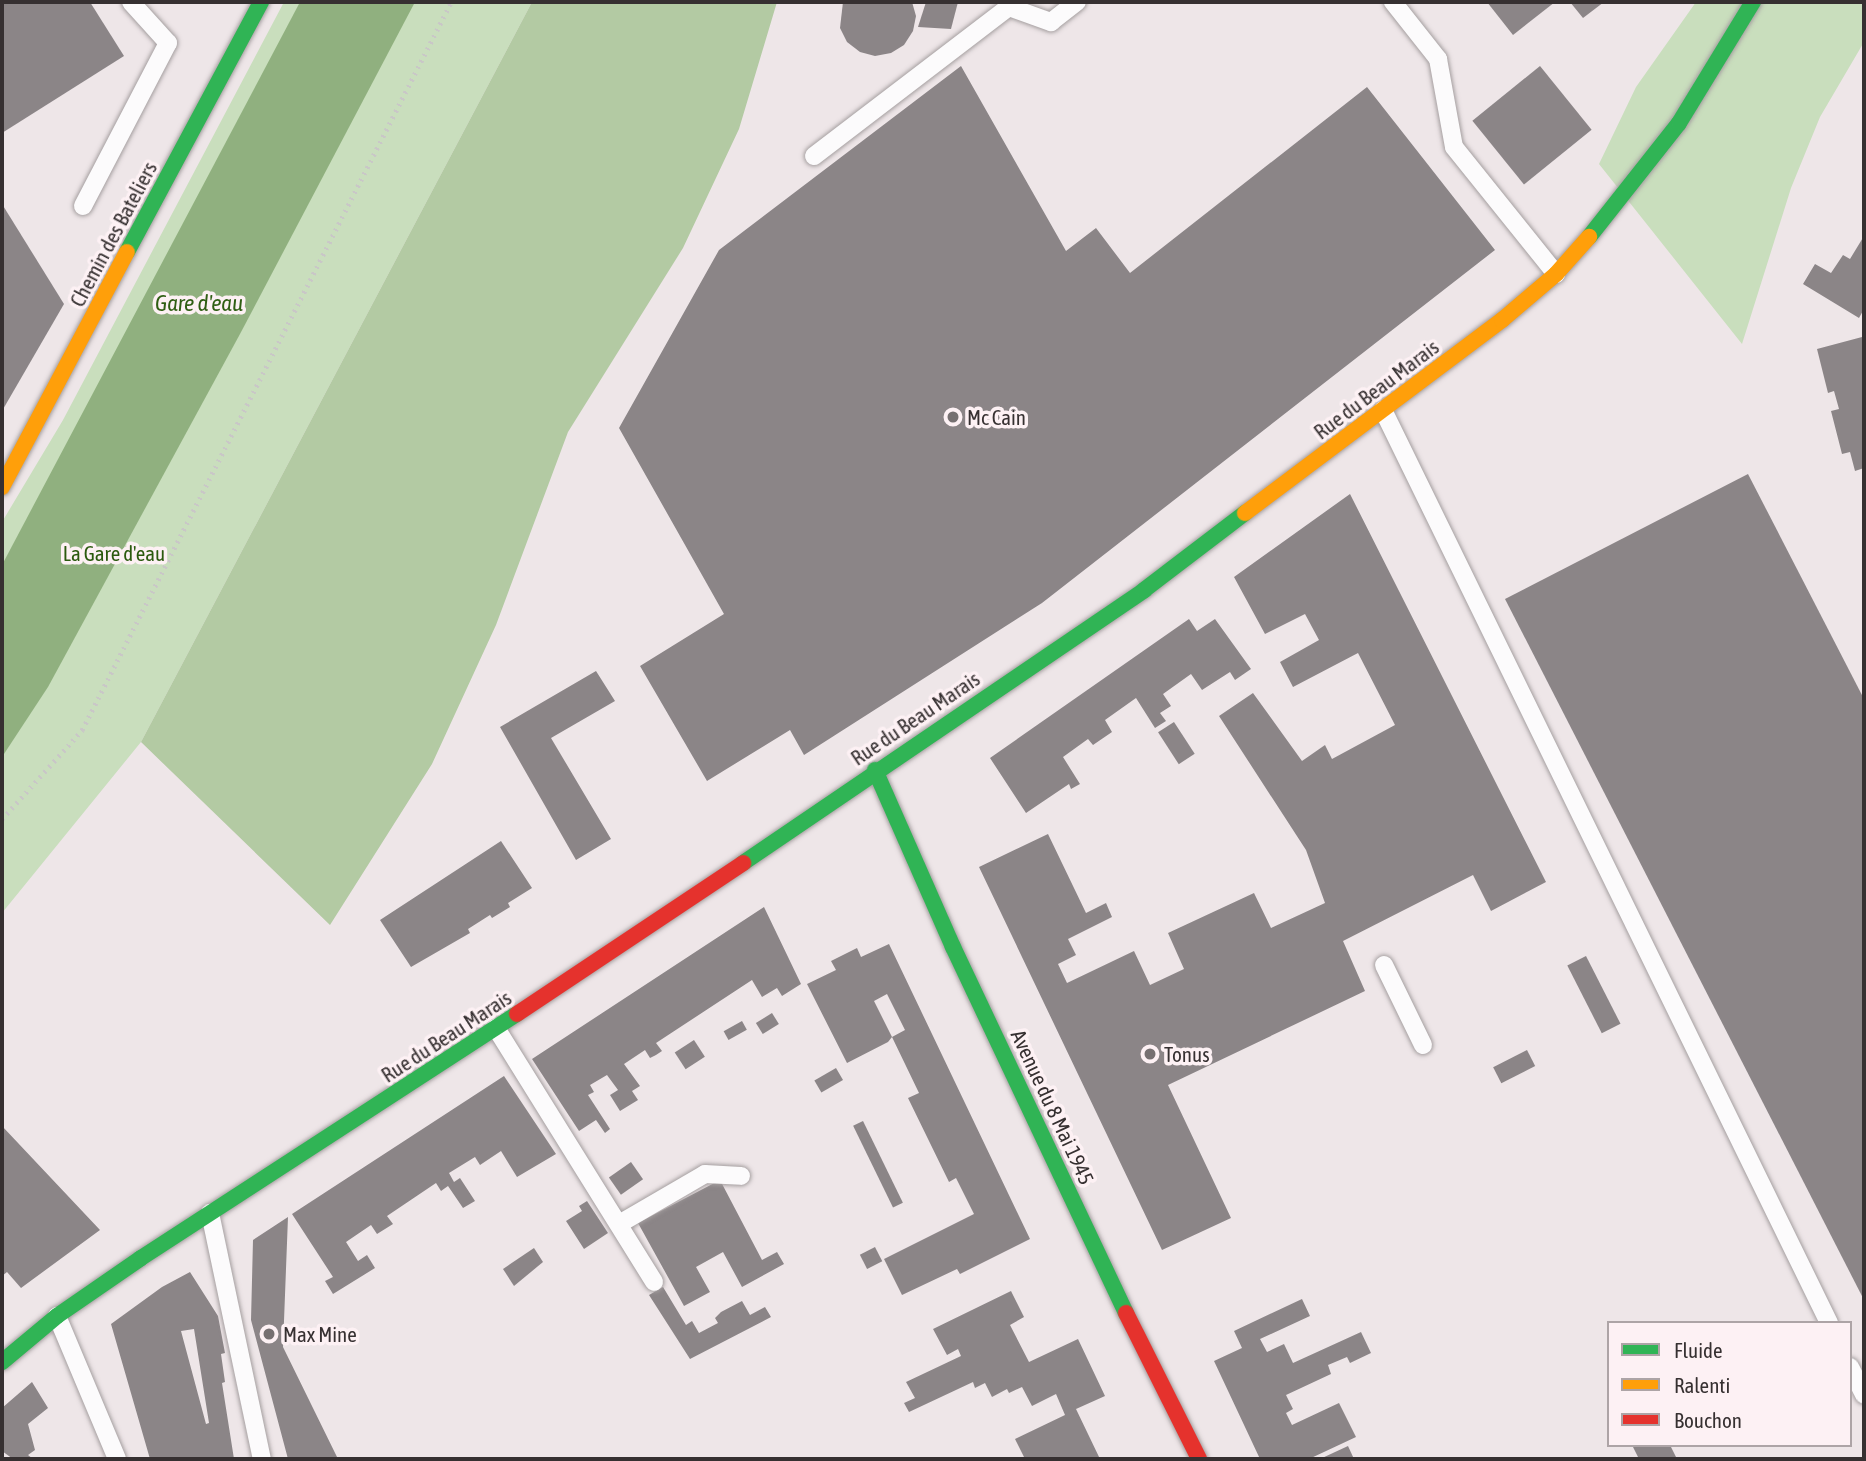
<!DOCTYPE html>
<style>
body{margin:0}
#map{position:relative;width:1866px;height:1461px;overflow:hidden;background:#eee6e8;font-family:"Asap Condensed",sans-serif}
div>[style]{position:absolute}
.green>*{inset:0;background:#c9debd}
.forest>*{inset:0;background:#b3caa3}
.water>*{inset:0;background:#90b07f}
.building>*{inset:0;background:#8b8587;transform-origin:0 0}
.path>*{height:4.5px;margin-top:-2.25px;transform-origin:0;background:repeating-linear-gradient(90deg,#c9c7c7 0 2px,transparent 0 7px)}
.roads{filter:drop-shadow(0 0 2px #a59fa0) drop-shadow(0 0 2px #a59fa0)}
.lane>*{height:18px;margin:-9px;padding:0 9px;transform-origin:9px;border-radius:9px;background:#fcfbfc}
.fast>*{height:16px;margin:-8px;padding:0 8px;transform-origin:8px;border-radius:8px;background:#30b455}
.slow>*{height:16px;margin:-8px;padding:0 8px;transform-origin:8px;border-radius:8px;background:#ff9f0a}
.jam>*{height:16px;margin:-8px;padding:0 8px;transform-origin:8px;border-radius:8px;background:#e5322d}
.dots>*{width:19px;height:19px;translate:-50% -50%;box-sizing:border-box;border:4px solid #fdf1f4;border-radius:50%}
span{translate:-50% -50%;white-space:nowrap;text-align:center;line-height:1.15;-webkit-text-stroke:7px #fdf1f4;paint-order:stroke}
.street-label{font-size:21px;color:#363031}
.poi-label{font-size:21px;color:#363031}
.left{translate:0 -50%;text-align:left}
.park-label{font-size:21px;color:#2b5a0e}
.water-label{font-size:23px;color:#2f5e13;font-style:italic}
.frame{position:absolute;inset:0;border:4px solid #363031;pointer-events:none}
.legend{position:absolute;left:1607px;top:1321px;width:245px;height:126px;box-sizing:border-box;background:#fdf1f4;border:2px solid #ada4a6;margin:0;padding:9px 12px;list-style:none;font-size:21px;color:#363031}
.legend li{display:flex;align-items:center;gap:14px;height:35px}
.legend b{width:35px;border:2px solid #ada4a6}
</style>
<div id="map">
<div class="green">
<i style="clip-path:polygon(284px 2px,532px 2px,141px 742px,2px 913px,2px 522px,63px 420px)"></i>
<i style="clip-path:polygon(1696px 2px,1864px 2px,1864px 42px,1820px 117px,1791px 188px,1742px 344px,1599px 164px,1636px 87px)"></i>
</div>
<div class="forest">
<i style="clip-path:polygon(532px 2px,777px 2px,739px 129px,683px 248px,568px 432px,496px 625px,432px 764px,330px 925px,141px 742px)"></i>
</div>
<div class="water">
<i style="clip-path:polygon(300px 2px,415px 2px,240px 334px,48px 687px,2px 757px,2px 565px)"></i>
</div>
<div class="building">
<i style="clip-path:polygon(2px 2px,90px 2px,124px 56px,2px 133px)"></i>
<i style="clip-path:polygon(843px 2px,912px 2px,916px 16px,913px 31px,904px 45px,891px 53px,875px 56px,860px 52px,847px 42px,840px 28px)"></i>
<i style="clip-path:polygon(926px 2px,958px 2px,951px 29px,918px 27px)"></i>
<i style="clip-path:polygon(1487px 2px,1555px 2px,1513px 35px)"></i>
<i style="clip-path:polygon(1570px 2px,1604px 2px,1583px 18px)"></i>
<i style="clip-path:polygon(961px 66px,1066px 251px,1096px 228px,1130px 273px,1367px 87px,1495px 250px,1042px 603px,804px 755px,790px 730px,707px 781px,640px 666px,724px 614px,619px 428px,719px 250px)"></i>
<i style="left:1540px;top:66px;width:82px;height:87px;rotate:51deg"></i>
<i style="clip-path:polygon(2px 204px,64px 304px,2px 411px)"></i>
<i style="clip-path:polygon(1864px 236px,1864px 309px,1859px 318px,1803px 284px,1815px 264px,1831px 273px,1843px 255px,1850px 259px)"></i>
<i style="clip-path:polygon(1862px 337px,1864px 468px,1855px 471px,1850px 452px,1842px 454px,1831px 411px,1839px 409px,1834px 391px,1828px 393px,1817px 349px)"></i>
<i style="clip-path:polygon(1748px 474px,1864px 699px,1864px 1300px,1505px 599px)"></i>
<i style="clip-path:polygon(1350px 494px,1546px 882px,1491px 911px,1473px 875px,1343px 941px,1365px 991px,1168px 1085px,1231px 1218px,1162px 1250px,979px 867px,1048px 834px,1086px 913px,1106px 903px,1112px 917px,1068px 939px,1076px 955px,1058px 964px,1067px 983px,1134px 951px,1150px 985px,1184px 969px,1168px 933px,1254px 893px,1271px 928px,1325px 903px,1306px 850px,1219px 716px,1253px 693px,1302px 761px,1325px 745px,1332px 759px,1395px 725px,1358px 653px,1293px 687px,1280px 662px,1319px 640px,1305px 614px,1265px 634px,1234px 577px)"></i>
<i style="clip-path:polygon(1189px 619px,1197px 631px,1215px 619px,1251px 669px,1235px 680px,1230px 672px,1202px 690px,1191px 674px,1163px 694px,1171px 706px,1160px 713px,1166px 721px,1155px 728px,1136px 698px,1105px 720px,1112px 732px,1093px 745px,1088px 739px,1063px 757px,1080px 784px,1071px 789px,1069px 784px,1026px 813px,990px 758px)"></i>
<i style="clip-path:polygon(596px 671px,615px 701px,551px 738px,611px 839px,576px 860px,500px 727px)"></i>
<i style="left:1174px;top:722px;width:38px;height:19px;rotate:57deg"></i>
<i style="clip-path:polygon(501px 841px,532px 888px,508px 903px,510px 907px,492px 918px,490px 915px,468px 929px,470px 933px,411px 967px,380px 920px)"></i>
<i style="clip-path:polygon(764px 907px,801px 984px,782px 996px,777px 988px,762px 997px,752px 980px,656px 1043px,662px 1051px,656px 1055px,650px 1058px,645px 1050px,624px 1064px,640px 1086px,632px 1091px,638px 1100px,620px 1111px,610px 1095px,618px 1090px,607px 1075px,590px 1085px,594px 1092px,588px 1095px,610px 1129px,605px 1133px,596px 1120px,579px 1131px,532px 1059px)"></i>
<i style="clip-path:polygon(evenodd,889px 944px,1030px 1239px,960px 1274px,957px 1269px,902px 1295px,884px 1259px,974px 1214px,956px 1178px,949px 1182px,908px 1098px,919px 1093px,892px 1037px,888px 1042px,847px 1063px,807px 984px,836px 970px,831px 961px,857px 948px,861px 957px,889px 944px,887px 994px,905px 1030px,892px 1037px,874px 1001px,887px 994px)"></i>
<i style="left:1586px;top:956px;width:76px;height:21px;rotate:63deg"></i>
<i style="left:772px;top:1013px;width:13px;height:19px;rotate:58deg"></i>
<i style="left:742px;top:1021px;width:10px;height:21px;rotate:61deg"></i>
<i style="left:694px;top:1040px;width:20px;height:23px;rotate:57deg"></i>
<i style="left:1527px;top:1050px;width:18px;height:38px;rotate:63deg"></i>
<i style="left:836px;top:1068px;width:14px;height:25px;rotate:60deg"></i>
<i style="clip-path:polygon(504px 1076px,556px 1154px,517px 1177px,501px 1151px,480px 1165px,475px 1157px,449px 1173px,454px 1182px,460px 1178px,475px 1201px,463px 1208px,448px 1186px,441px 1191px,436px 1183px,387px 1216px,393px 1224px,377px 1234px,371px 1225px,346px 1242px,358px 1261px,367px 1255px,375px 1268px,333px 1294px,325px 1281px,333px 1277px,292px 1214px)"></i>
<i style="left:863px;top:1121px;width:91px;height:11px;rotate:64deg"></i>
<i style="clip-path:polygon(2px 1126px,100px 1230px,21px 1288px,7px 1272px,2px 1276px)"></i>
<i style="left:631px;top:1162px;width:21px;height:27px;rotate:55deg"></i>
<i style="clip-path:polygon(720px 1180px,762px 1260px,777px 1252px,784px 1264px,742px 1287px,723px 1252px,696px 1267px,710px 1292px,684px 1306px,638px 1223px)"></i>
<i style="clip-path:polygon(587px 1201px,608px 1233px,584px 1249px,566px 1221px,582px 1211px,579px 1206px)"></i>
<i style="clip-path:polygon(288px 1217px,283px 1347px,338px 1459px,288px 1459px,251px 1320px,253px 1240px)"></i>
<i style="left:875px;top:1247px;width:16px;height:17px;rotate:63deg"></i>
<i style="clip-path:polygon(534px 1248px,543px 1262px,514px 1286px,503px 1269px)"></i>
<i style="clip-path:polygon(evenodd,190px 1272px,218px 1316px,225px 1353px,221px 1354px,225px 1382px,222px 1383px,234px 1459px,150px 1459px,111px 1324px,162px 1287px,190px 1272px,194px 1329px,209px 1423px,206px 1424px,181px 1331px,194px 1329px)"></i>
<i style="clip-path:polygon(663px 1287px,686px 1325px,692px 1321px,699px 1333px,718px 1323px,715px 1318px,721px 1312px,742px 1301px,750px 1315px,765px 1307px,771px 1317px,690px 1359px,649px 1295px)"></i>
<i style="clip-path:polygon(1011px 1291px,1024px 1317px,1010px 1325px,1029px 1362px,1078px 1339px,1105px 1396px,1076px 1409px,1100px 1459px,1025px 1459px,1015px 1439px,1065px 1415px,1056px 1394px,1032px 1406px,1022px 1387px,1009px 1393px,1007px 1389px,992px 1397px,985px 1383px,975px 1388px,973px 1382px,909px 1412px,904px 1403px,915px 1398px,906px 1382px,961px 1356px,958px 1349px,947px 1355px,933px 1329px)"></i>
<i style="clip-path:polygon(1302px 1299px,1310px 1316px,1260px 1339px,1267px 1352px,1284px 1344px,1293px 1363px,1361px 1332px,1371px 1353px,1350px 1363px,1347px 1357px,1328px 1365px,1331px 1374px,1286px 1395px,1293px 1409px,1286px 1413px,1292px 1425px,1339px 1403px,1356px 1437px,1309px 1459px,1260px 1459px,1214px 1361px,1242px 1348px,1234px 1331px)"></i>
<i style="clip-path:polygon(32px 1382px,48px 1408px,28px 1424px,35px 1450px,28px 1455px,33px 1459px,13px 1459px,2px 1451px,2px 1408px)"></i>
<i style="clip-path:polygon(1632px 1445px,1670px 1445px,1677px 1459px,1639px 1459px)"></i>
<i style="clip-path:polygon(1348px 1446px,1354px 1459px,1320px 1459px)"></i>
</div>
<div class="path">
<i style="left:2px;top:819px;width:120px;rotate:-48deg"></i>
<i style="left:82px;top:730px;width:816px;rotate:-63.12deg"></i>
</div>
<div class="roads">
<div class="lane">
<i style="left:1393px;top:2px;width:73px;rotate:51.7deg"></i>
<i style="left:1438px;top:59px;width:89px;rotate:79.7deg"></i>
<i style="left:1454px;top:147px;width:163px;rotate:51.2deg"></i>
<i style="left:814px;top:156px;width:245px;rotate:-37.4deg"></i>
<i style="left:1009px;top:7px;width:45px;rotate:19.7deg"></i>
<i style="left:1051px;top:22px;width:33px;rotate:-38deg"></i>
<i style="left:83px;top:206px;width:184px;rotate:-62.5deg"></i>
<i style="left:168px;top:43px;width:55px;rotate:-132.1deg"></i>
<i style="left:1383px;top:410px;width:1016px;rotate:63.96deg"></i>
<i style="left:1384px;top:965px;width:89px;rotate:64deg"></i>
<i style="left:496px;top:1028px;width:299px;rotate:58.1deg"></i>
<i style="left:210px;top:1213px;width:251px;rotate:78.1deg"></i>
<i style="left:619px;top:1224px;width:99px;rotate:-30.2deg"></i>
<i style="left:705px;top:1174px;width:36px;rotate:3deg"></i>
<i style="left:57px;top:1316px;width:155px;rotate:67.2deg"></i>
<i style="left:1850px;top:1367px;width:31px;rotate:63deg"></i>
</div>
<div class="fast">
<i style="left:1589px;top:237px;width:145px;rotate:-51.7deg"></i>
<i style="left:1679px;top:123px;width:142px;rotate:-58.6deg"></i>
<i style="left:127px;top:252px;width:284px;rotate:-61.8deg"></i>
<i style="left:875px;top:770px;width:193px;rotate:66.2deg"></i>
<i style="left:953px;top:947px;width:405px;rotate:64.7deg"></i>
<i style="left:743px;top:863px;width:485px;rotate:-34.2deg"></i>
<i style="left:1144px;top:590px;width:127px;rotate:-37.3deg"></i>
<i style="left:2px;top:1362px;width:72px;rotate:-39.9deg"></i>
<i style="left:57px;top:1316px;width:102px;rotate:-34.6deg"></i>
<i style="left:141px;top:1258px;width:448px;rotate:-33deg"></i>
</div>
<div class="slow">
<i style="left:2px;top:487px;width:266px;rotate:-62deg"></i>
<i style="left:1245px;top:513px;width:321px;rotate:-36.9deg"></i>
<i style="left:1502px;top:320px;width:71px;rotate:-40.4deg"></i>
<i style="left:1556px;top:274px;width:50px;rotate:-48.3deg"></i>
</div>
<div class="jam">
<i style="left:517px;top:1014px;width:272px;rotate:-33.7deg"></i>
<i style="left:1126px;top:1313px;width:163px;rotate:63.4deg"></i>
</div>
</div>
<div class="dots">
<i style="left:953px;top:417px;background:#767071"></i>
<i style="left:1150px;top:1054px;background:#767071"></i>
<i style="left:269px;top:1334px;background:#767071"></i>
</div>
<div class="street-label">
<span style="left:113px;top:234px;rotate:-62deg">Chemin des Bateliers</span>
<span style="left:1376px;top:389px;rotate:-37deg">Rue du Beau Marais</span>
<span style="left:915px;top:718px;rotate:-34deg">Rue du Beau Marais</span>
<span style="left:446px;top:1036px;rotate:-33deg">Rue du Beau Marais</span>
<span style="left:1053px;top:1107px;rotate:65deg">Avenue du 8 Mai 1945</span>
</div>
<div class="poi-label">
<span class="left" style="left:967px;top:417px">Mc Cain</span>
<span class="left" style="left:1164px;top:1054px">Tonus</span>
<span class="left" style="left:283px;top:1334px">Max Mine</span>
</div>
<div class="park-label">
<span style="left:114px;top:553px">La Gare d'eau</span>
</div>
<div class="water-label">
<span style="left:199px;top:303px">Gare d'eau</span>
</div>
<div class="frame"></div>
<ul class="legend">
<li><b style="height:9px;background:#30b455"></b>Fluide</li>
<li><b style="height:9px;background:#ff9f0a"></b>Ralenti</li>
<li><b style="height:9px;background:#e5322d"></b>Bouchon</li>
</ul>
</div>
